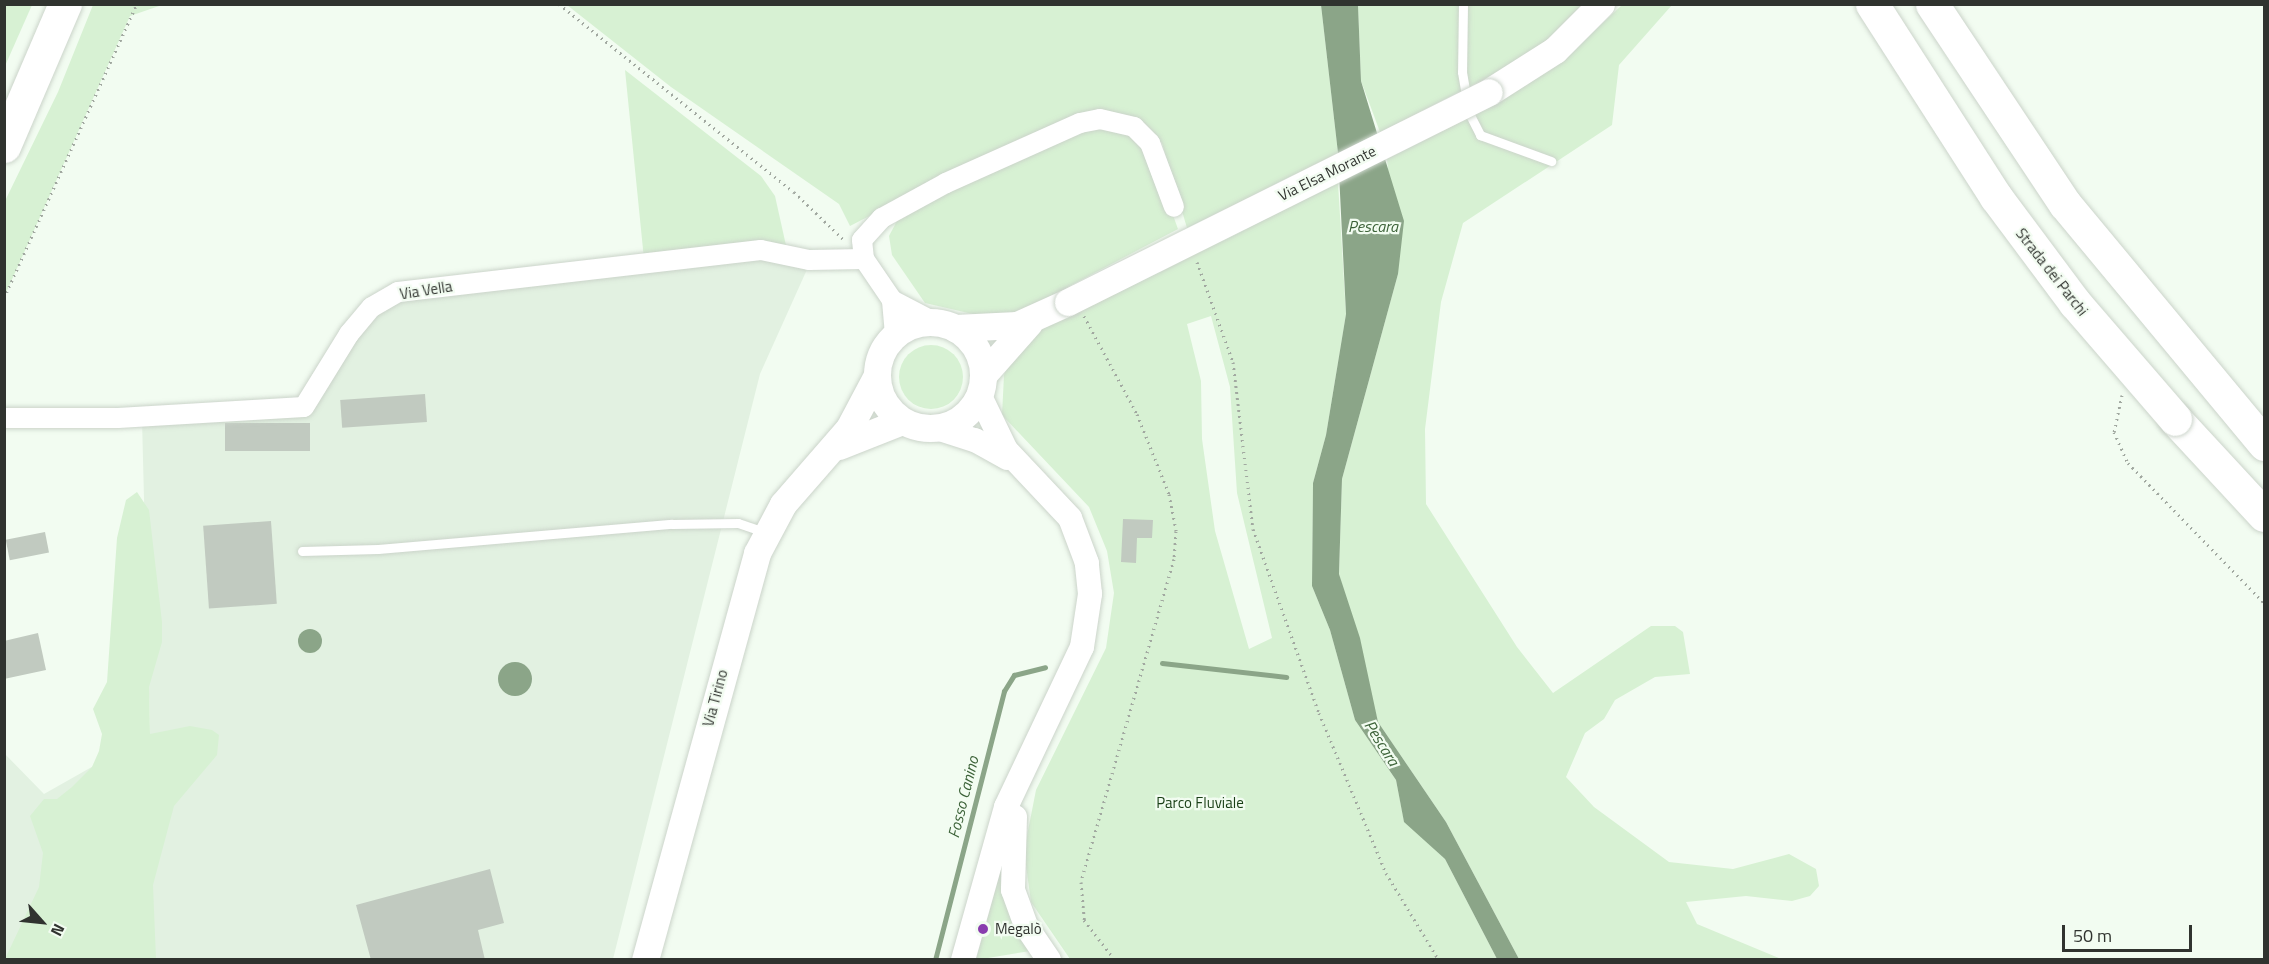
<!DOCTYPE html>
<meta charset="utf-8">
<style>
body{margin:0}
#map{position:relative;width:2269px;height:964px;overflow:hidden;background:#f2fcf1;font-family:"Titillium Web",sans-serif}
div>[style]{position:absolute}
.built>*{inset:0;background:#e2f1e1}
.green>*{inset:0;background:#d7f1d3}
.round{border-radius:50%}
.water>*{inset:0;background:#8ba588}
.stream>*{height:5px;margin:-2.5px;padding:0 2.5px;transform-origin:2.5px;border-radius:2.5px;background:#8ba588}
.building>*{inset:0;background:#c1cac0;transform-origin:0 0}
.path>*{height:3px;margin-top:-1.5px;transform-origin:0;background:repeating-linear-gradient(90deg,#a1a8a0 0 1.5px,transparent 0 6px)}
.roads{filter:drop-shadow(0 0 2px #cbd4ca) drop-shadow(0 0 2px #cbd4ca)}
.service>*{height:9px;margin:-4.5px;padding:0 4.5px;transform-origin:4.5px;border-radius:4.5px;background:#fff}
.minor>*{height:20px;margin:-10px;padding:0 10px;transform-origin:10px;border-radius:10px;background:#fff}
.tertiary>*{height:24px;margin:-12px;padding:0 12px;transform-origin:12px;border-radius:12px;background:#fff}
.secondary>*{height:27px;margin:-13.5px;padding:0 13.5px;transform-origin:13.5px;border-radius:13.5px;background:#fff}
.secondary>.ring{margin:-13.5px;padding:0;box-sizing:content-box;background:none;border:27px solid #fff;border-radius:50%}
.motorway>*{height:33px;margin:-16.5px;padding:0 16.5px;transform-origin:16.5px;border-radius:16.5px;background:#fff}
.bridges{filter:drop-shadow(0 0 2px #cbd4ca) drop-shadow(0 0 2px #cbd4ca)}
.secondary-bridge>*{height:27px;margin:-13.5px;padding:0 13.5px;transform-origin:13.5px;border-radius:13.5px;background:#fff}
.motorway-bridge>*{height:33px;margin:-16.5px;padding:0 16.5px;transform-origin:16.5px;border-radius:16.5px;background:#fff}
.dots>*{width:16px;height:16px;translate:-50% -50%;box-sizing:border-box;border:3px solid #f2fcf1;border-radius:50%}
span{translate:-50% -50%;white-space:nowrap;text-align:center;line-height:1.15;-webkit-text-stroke:4.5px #f2fcf1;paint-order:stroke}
.street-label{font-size:15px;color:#30332f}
.park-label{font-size:15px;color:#193f16}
.poi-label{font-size:15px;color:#30332f}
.left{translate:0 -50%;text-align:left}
.water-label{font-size:16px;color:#3c6238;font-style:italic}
.frame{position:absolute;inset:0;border:6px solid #30332f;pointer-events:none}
.north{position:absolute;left:12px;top:892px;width:60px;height:60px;-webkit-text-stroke:4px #f2fcf1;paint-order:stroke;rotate:117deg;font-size:16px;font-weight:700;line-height:24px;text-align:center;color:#30332f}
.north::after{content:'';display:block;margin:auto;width:21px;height:27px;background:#30332f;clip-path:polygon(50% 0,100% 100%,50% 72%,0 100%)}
.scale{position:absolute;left:2062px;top:925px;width:130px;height:27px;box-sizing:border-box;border:3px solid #30332f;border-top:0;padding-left:8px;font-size:18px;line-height:21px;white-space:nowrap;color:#30332f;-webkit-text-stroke:4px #f2fcf1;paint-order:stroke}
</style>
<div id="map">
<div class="built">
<i style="clip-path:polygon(756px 256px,809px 265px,760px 374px,613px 959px,5px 959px,4px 753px,44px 794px,150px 734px,142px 420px,312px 409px,377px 309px,407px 296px)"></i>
</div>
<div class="green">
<i style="clip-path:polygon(5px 4px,32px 5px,5px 66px,4px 5px)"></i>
<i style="clip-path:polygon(93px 5px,162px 5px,130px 16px,5px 295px,5px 201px,58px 92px)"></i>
<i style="clip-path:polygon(567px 5px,1321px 5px,1338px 153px,1187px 228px,1162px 143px,1131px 116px,1116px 113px,943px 178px,850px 226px,839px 204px,671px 87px)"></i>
<i style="clip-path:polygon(1358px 5px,1586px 5px,1526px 58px,1380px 132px,1361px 81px)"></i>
<i style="clip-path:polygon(1622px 5px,1672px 5px,1619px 65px,1612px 125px,1463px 223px,1441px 302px,1425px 429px,1426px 504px,1517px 647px,1553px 693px,1651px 626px,1675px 626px,1683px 632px,1690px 674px,1655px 677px,1615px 700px,1604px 719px,1585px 733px,1566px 777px,1594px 807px,1669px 862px,1733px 869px,1789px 854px,1816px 869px,1819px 886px,1810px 896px,1792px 901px,1746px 896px,1686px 902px,1697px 924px,1781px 959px,1519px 959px,1446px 822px,1378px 722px,1339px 574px,1342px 479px,1398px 274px,1387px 159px,1495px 105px,1558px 65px)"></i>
<i style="clip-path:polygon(625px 70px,761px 176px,775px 196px,787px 250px,644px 259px)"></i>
<i style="clip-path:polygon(1086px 125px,1132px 134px,1150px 152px,1178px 229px,1003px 321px,925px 303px,892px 255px,889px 236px,899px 217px,914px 205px)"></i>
<i style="clip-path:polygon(evenodd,1338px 183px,1346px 314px,1326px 435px,1313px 483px,1312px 586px,1330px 630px,1355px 720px,1396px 780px,1404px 821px,1445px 859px,1497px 959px,1070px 959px,1031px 902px,1024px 851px,1036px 790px,1106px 648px,1114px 593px,1107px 551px,1089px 507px,1002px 415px,1004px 375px,1012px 355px,1030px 336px,1054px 320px,1338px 183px,1211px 316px,1230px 387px,1237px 493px,1272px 638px,1249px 649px,1215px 531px,1202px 439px,1201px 381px,1187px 324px,1211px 316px)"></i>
<i class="round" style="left:899px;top:345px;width:64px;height:64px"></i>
<i style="clip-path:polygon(137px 492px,149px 510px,162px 622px,162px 642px,149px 687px,150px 734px,190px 726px,212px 730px,219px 735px,217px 755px,174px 806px,153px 885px,156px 959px,5px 959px,39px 887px,43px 853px,30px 816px,44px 799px,57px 799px,72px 787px,92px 767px,99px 751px,102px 734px,93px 709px,107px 682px,117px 538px,126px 500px)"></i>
<i style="clip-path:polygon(1000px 873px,1030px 951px,976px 960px)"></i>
</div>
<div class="water">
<i style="clip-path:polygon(1321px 5px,1358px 5px,1361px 81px,1404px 221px,1398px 274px,1342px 479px,1339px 574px,1360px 638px,1378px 722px,1446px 822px,1519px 959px,1497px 959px,1445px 859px,1404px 822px,1396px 780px,1355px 720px,1330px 630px,1312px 586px,1313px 483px,1326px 435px,1346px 314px,1338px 153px)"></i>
<i class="round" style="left:298px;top:629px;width:24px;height:24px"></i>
<i class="round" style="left:498px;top:662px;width:34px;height:34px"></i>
</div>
<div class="stream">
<i style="left:1162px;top:663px;width:125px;rotate:6.4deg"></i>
<i style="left:935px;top:960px;width:278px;rotate:-75.6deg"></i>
<i style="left:1004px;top:691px;width:19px;rotate:-58deg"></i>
<i style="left:1014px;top:675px;width:32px;rotate:-14deg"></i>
</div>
<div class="building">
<i style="left:425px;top:394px;width:28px;height:85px;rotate:86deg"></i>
<i style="left:310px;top:423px;width:28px;height:85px;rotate:90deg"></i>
<i style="clip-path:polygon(1123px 519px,1153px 520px,1152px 538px,1137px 538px,1136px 563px,1121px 562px)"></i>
<i style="left:271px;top:521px;width:83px;height:68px;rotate:86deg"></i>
<i style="left:45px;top:532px;width:21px;height:40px;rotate:79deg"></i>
<i style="clip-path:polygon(38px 633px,46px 670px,4px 679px,4px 641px)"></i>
<i style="clip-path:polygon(490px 869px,504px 923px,478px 930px,485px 960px,371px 960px,356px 905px)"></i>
</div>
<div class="path">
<i style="left:559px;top:4px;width:301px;rotate:38.7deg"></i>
<i style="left:794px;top:192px;width:69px;rotate:43.8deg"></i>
<i style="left:1197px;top:262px;width:106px;rotate:70.2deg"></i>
<i style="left:1233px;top:362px;width:168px;rotate:83.2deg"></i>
<i style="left:1253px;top:529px;width:195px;rotate:70.3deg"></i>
<i style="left:1319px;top:713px;width:173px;rotate:67.3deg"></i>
<i style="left:1386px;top:873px;width:102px;rotate:58.7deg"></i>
<i style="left:4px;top:298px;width:323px;rotate:-65.7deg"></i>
<i style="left:1084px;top:316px;width:111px;rotate:61.6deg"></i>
<i style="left:1137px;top:414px;width:86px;rotate:68.2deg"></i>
<i style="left:1169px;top:494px;width:38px;rotate:79deg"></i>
<i style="left:1176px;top:531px;width:28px;rotate:94deg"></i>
<i style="left:1174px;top:559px;width:336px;rotate:106.1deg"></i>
<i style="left:1081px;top:882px;width:38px;rotate:85deg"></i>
<i style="left:1084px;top:920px;width:51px;rotate:52.2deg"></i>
<i style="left:2122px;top:395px;width:38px;rotate:102deg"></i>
<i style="left:2114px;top:432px;width:34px;rotate:66deg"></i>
<i style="left:2128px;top:463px;width:195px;rotate:45.8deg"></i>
</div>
<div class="roads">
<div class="service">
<i style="left:1463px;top:4px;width:68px;rotate:90.8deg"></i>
<i style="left:1462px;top:72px;width:42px;rotate:80.3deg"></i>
<i style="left:1469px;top:113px;width:25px;rotate:63deg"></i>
<i style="left:1480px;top:135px;width:76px;rotate:20.1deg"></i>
<i style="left:302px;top:551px;width:76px;rotate:-1.5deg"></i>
<i style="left:378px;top:549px;width:295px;rotate:-4.9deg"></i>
<i style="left:672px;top:524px;width:66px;rotate:-0.9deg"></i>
<i style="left:738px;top:523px;width:28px;rotate:19deg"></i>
</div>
<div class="minor">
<i style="left:892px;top:300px;width:47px;rotate:27.6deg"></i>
<i style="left:895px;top:335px;width:35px;rotate:-95deg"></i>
<i style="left:892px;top:300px;width:50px;rotate:-124.3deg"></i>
<i style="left:864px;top:259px;width:19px;rotate:-96deg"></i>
<i style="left:862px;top:240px;width:30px;rotate:-48deg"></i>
<i style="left:882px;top:218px;width:73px;rotate:-28.7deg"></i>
<i style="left:946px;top:183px;width:147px;rotate:-24.1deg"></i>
<i style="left:1080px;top:123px;width:20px;rotate:-11deg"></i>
<i style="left:1100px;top:119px;width:35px;rotate:13deg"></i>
<i style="left:1134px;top:127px;width:23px;rotate:45deg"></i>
<i style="left:1150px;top:143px;width:68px;rotate:69.4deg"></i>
<i style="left:4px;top:418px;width:114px"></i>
<i style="left:118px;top:418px;width:186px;rotate:-3.4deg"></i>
<i style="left:304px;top:407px;width:86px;rotate:-58.3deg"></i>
<i style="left:349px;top:334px;width:35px;rotate:-50deg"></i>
<i style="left:372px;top:307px;width:30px;rotate:-30deg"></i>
<i style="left:398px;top:292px;width:365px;rotate:-6.6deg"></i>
<i style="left:761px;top:250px;width:49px;rotate:11.8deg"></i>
<i style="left:809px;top:260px;width:55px;rotate:-1deg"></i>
</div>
<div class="tertiary">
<i style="left:937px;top:428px;width:40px;rotate:18deg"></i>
<i style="left:975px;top:440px;width:37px;rotate:29deg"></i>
<i style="left:1015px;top:817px;width:73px;rotate:91.6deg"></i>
<i style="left:1013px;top:890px;width:38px;rotate:70deg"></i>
<i style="left:1026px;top:926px;width:41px;rotate:55.9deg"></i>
<i style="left:963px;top:960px;width:159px;rotate:-74.3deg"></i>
<i style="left:1006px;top:807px;width:177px;rotate:-64.6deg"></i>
<i style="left:1082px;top:647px;width:54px;rotate:-81.4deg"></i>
<i style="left:1090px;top:594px;width:31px;rotate:-96deg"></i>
<i style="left:1087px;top:563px;width:48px;rotate:-110.7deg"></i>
<i style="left:1070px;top:518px;width:93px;rotate:-133.3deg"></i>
<i style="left:1006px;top:450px;width:62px;rotate:-115.7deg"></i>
</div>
<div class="secondary">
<i style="left:1489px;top:92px;width:78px;rotate:-32.5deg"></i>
<i style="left:1555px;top:50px;width:65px;rotate:-45deg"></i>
<i class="ring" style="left:877px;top:322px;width:79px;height:79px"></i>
<i style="left:955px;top:328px;width:62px;rotate:-2.8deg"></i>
<i style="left:1017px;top:325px;width:56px;rotate:-24.3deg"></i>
<i style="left:983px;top:375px;width:69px;rotate:-48.5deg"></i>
<i style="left:839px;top:446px;width:68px;rotate:-21.6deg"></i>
<i style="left:645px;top:960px;width:422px;rotate:-74.6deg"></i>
<i style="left:757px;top:553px;width:55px;rotate:-62deg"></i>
<i style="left:783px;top:504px;width:101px;rotate:-49deg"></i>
<i style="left:849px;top:428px;width:58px;rotate:-62.1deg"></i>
</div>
<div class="motorway">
<i style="left:1932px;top:4px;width:240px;rotate:56.4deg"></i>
<i style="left:2065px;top:204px;width:312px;rotate:50.3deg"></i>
<i style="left:4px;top:146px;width:155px;rotate:-66.8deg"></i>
<i style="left:2175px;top:419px;width:131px;rotate:47.2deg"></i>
</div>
</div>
<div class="bridges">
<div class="secondary-bridge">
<i style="left:1068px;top:302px;width:470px;rotate:-26.5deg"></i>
</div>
<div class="motorway-bridge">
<i style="left:1872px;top:4px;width:229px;rotate:57.3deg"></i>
<i style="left:1996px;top:197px;width:132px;rotate:53.3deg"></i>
<i style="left:2075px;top:303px;width:153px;rotate:49.2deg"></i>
</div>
</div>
<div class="dots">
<i style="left:983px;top:929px;background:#893cae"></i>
</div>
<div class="street-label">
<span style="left:1327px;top:173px;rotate:-26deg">Via Elsa Morante</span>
<span style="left:2052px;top:272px;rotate:52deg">Strada dei Parchi</span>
<span style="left:426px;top:290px;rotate:-9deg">Via Vella</span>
<span style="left:715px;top:698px;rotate:-75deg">Via Tirino</span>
</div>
<div class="park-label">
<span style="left:1200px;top:803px">Parco Fluviale</span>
</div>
<div class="poi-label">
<span class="left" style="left:995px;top:929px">Megalò</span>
</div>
<div class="water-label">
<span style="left:1373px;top:226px">Pescara</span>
<span style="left:1382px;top:743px;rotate:58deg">Pescara</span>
<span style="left:963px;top:797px;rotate:-76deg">Fosso Canino</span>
</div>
<div class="frame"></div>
<div class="north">N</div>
<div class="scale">50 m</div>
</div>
